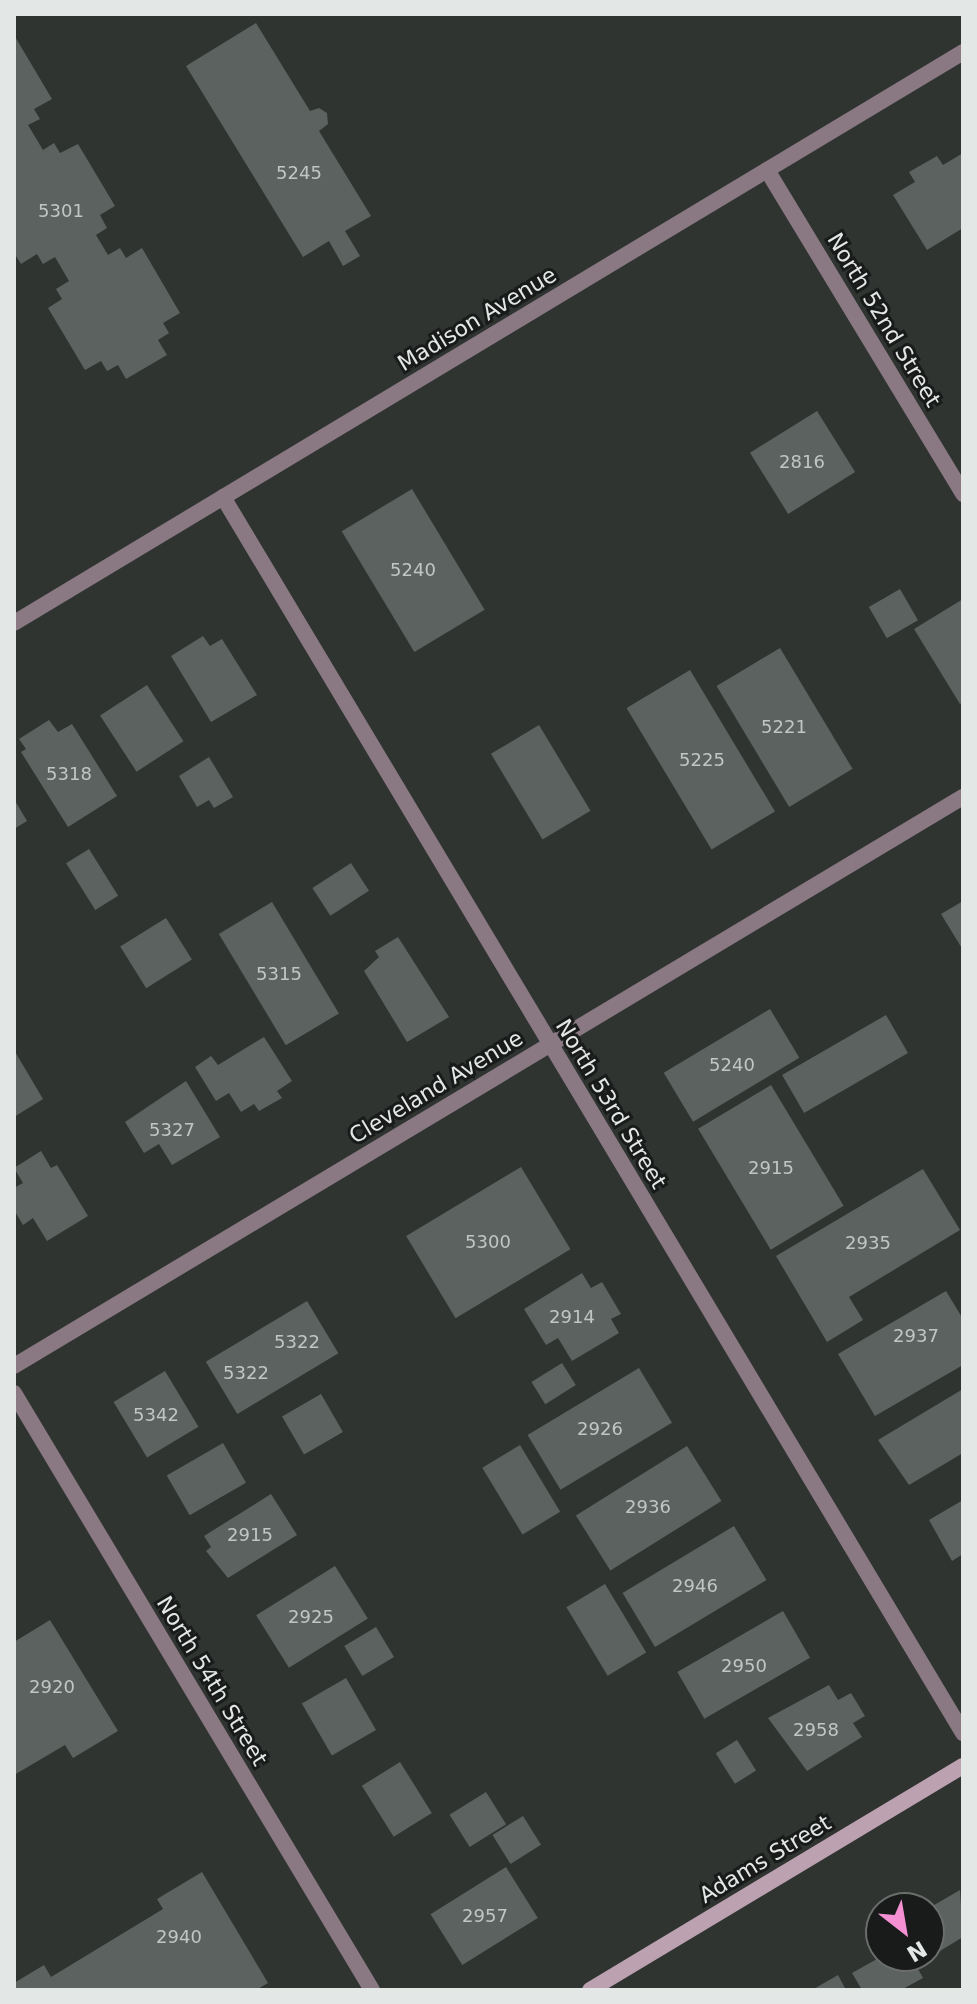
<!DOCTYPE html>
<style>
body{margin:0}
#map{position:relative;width:977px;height:2004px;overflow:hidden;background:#2f3431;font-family:"DejaVu Sans",sans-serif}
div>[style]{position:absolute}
.building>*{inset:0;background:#5c625f;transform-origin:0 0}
.street>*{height:16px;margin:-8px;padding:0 8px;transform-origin:8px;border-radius:8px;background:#8a7983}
.secondary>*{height:16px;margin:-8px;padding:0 8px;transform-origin:8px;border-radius:8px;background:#bca1b1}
span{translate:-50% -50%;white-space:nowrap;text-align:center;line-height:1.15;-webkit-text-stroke:6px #191b1a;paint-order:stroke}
.number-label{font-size:18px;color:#c1c6c4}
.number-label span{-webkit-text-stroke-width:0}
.street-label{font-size:22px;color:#e3e7e5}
.frame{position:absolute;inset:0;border:16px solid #e3e7e5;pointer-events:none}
.north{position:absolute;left:865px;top:1892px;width:80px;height:80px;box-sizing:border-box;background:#191b1a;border:2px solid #6a6d6b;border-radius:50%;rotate:149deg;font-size:22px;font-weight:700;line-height:32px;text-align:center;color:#e3e7e5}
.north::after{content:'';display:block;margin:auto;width:28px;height:36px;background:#f591d3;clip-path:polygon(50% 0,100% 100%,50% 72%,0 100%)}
</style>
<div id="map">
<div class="building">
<i style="clip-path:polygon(256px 23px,310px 111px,319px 108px,327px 113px,328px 124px,319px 131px,371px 216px,345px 231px,360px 256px,343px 266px,329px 241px,303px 257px,186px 66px)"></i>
<i style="clip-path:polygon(14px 35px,52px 99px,34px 109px,40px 119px,28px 125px,43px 150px,54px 143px,60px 153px,78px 144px,115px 206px,100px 215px,107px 228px,96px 235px,108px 255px,120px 248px,126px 258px,142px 248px,180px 313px,163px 323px,169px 333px,158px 340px,167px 355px,126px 379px,118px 365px,107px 371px,101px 361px,85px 370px,48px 308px,62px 299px,56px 289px,69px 281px,55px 257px,43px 264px,37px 254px,21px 264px,14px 253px)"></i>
<i style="clip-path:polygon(963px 153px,963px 228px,927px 250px,893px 195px,915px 182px,909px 172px,937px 156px,943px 165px)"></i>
<i style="left:817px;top:411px;width:72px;height:79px;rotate:58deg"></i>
<i style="left:412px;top:489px;width:141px;height:82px;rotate:59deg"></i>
<i style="left:900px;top:589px;width:36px;height:36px;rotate:60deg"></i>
<i style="clip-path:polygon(963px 599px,963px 702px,960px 704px,914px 629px)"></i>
<i style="clip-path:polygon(203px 636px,210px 646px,222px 639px,257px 695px,211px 722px,171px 656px)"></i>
<i style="left:780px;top:648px;width:141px;height:74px;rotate:59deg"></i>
<i style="left:690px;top:670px;width:165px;height:74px;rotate:59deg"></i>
<i style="left:147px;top:685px;width:67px;height:56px;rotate:57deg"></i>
<i style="clip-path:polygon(49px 720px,58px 732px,72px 724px,117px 796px,68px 827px,21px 752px,26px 749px,19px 739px)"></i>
<i style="left:539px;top:725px;width:100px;height:56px;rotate:59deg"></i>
<i style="clip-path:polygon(209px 757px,233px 797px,214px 808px,209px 800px,197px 807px,179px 776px)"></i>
<i style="clip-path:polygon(14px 799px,27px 821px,14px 829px)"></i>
<i style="left:89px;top:849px;width:55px;height:27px;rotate:58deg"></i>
<i style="left:351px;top:863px;width:33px;height:46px;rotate:57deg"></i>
<i style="clip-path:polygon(963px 901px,963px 950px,941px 914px)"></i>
<i style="left:272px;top:902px;width:130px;height:62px;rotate:59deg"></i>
<i style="left:166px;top:918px;width:49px;height:54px;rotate:58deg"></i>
<i style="clip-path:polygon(398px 937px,449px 1017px,407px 1042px,364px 971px,379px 957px,375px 951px)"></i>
<i style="left:770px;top:1009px;width:57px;height:124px;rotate:59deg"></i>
<i style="left:886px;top:1015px;width:44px;height:120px;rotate:60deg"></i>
<i style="clip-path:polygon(264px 1037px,292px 1081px,277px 1091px,282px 1098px,259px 1111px,254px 1104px,241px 1112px,229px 1093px,216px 1101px,195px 1067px,211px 1056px,218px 1065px)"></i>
<i style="clip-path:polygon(14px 1050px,43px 1099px,14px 1117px)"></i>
<i style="clip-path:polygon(186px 1081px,220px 1137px,172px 1165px,159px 1144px,144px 1153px,125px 1122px)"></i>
<i style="left:771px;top:1085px;width:141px;height:85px;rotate:59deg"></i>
<i style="clip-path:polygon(41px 1151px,51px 1168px,57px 1165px,88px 1216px,47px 1241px,33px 1218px,23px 1225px,14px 1210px,14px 1188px,23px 1183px,14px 1168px)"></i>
<i style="left:521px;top:1167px;width:96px;height:134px;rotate:59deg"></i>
<i style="clip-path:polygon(923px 1169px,960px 1230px,849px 1297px,863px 1320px,827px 1342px,776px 1256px)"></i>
<i style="clip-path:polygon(582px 1273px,591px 1288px,602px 1282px,621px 1314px,611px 1319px,619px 1333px,572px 1361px,558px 1338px,546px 1345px,524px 1309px)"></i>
<i style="clip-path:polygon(946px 1291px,963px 1319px,963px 1365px,875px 1416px,838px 1354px)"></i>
<i style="left:307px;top:1301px;width:61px;height:118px;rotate:59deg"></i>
<i style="left:562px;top:1363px;width:26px;height:36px;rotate:58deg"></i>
<i style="left:639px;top:1368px;width:64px;height:130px;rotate:59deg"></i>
<i style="left:165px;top:1371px;width:65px;height:60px;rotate:59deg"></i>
<i style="clip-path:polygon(963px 1389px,963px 1453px,909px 1485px,878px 1440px)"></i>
<i style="left:321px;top:1394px;width:44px;height:45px;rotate:60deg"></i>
<i style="left:223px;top:1443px;width:46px;height:65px;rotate:60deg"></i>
<i style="left:520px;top:1445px;width:78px;height:44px;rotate:59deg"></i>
<i style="left:687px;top:1446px;width:65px;height:131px;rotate:58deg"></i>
<i style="clip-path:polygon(271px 1494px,297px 1535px,228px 1578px,206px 1551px,211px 1547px,204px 1536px)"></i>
<i style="clip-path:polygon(963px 1500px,963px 1554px,952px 1561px,929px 1520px)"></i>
<i style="left:734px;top:1526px;width:63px;height:130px;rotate:59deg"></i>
<i style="left:335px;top:1566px;width:62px;height:93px;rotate:58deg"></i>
<i style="left:605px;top:1584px;width:80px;height:45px;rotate:59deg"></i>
<i style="left:783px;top:1611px;width:54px;height:122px;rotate:60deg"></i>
<i style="clip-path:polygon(50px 1620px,118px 1731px,73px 1758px,65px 1745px,14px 1775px,14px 1642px)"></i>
<i style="left:376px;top:1627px;width:35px;height:37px;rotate:59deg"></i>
<i style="left:346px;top:1678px;width:60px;height:51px;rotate:60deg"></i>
<i style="clip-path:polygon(829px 1685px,838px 1700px,851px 1693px,865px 1716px,853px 1723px,862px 1737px,807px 1771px,768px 1718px)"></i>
<i style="left:737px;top:1740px;width:36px;height:25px;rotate:58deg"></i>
<i style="left:400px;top:1762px;width:60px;height:45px;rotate:58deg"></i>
<i style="left:486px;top:1792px;width:38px;height:43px;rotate:58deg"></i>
<i style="left:523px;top:1816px;width:34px;height:36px;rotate:58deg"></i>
<i style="left:506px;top:1867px;width:60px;height:89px;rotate:58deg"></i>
<i style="clip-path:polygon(202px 1872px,268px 1983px,256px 1990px,14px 1990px,14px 1983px,44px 1965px,51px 1977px,163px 1909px,157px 1899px)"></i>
<i style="clip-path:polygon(960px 1890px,963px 1937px,940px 1951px,929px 1932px,929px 1908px)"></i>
<i style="clip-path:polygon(881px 1947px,881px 1956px,911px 1956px,923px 1978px,901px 1990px,862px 1990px,852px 1973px,877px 1959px,873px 1952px)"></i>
<i style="clip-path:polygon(838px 1975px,846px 1990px,812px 1990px)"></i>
</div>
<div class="street">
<i style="left:767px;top:170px;width:379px;rotate:58.8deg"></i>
<i style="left:223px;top:497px;width:1441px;rotate:59.09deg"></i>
<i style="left:14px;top:623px;width:1108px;rotate:-31.03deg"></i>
<i style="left:14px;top:1366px;width:1107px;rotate:-30.95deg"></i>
<i style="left:14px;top:1393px;width:696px;rotate:59.05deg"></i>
</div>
<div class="secondary">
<i style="left:590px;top:1990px;width:435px;rotate:-31deg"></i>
</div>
<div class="number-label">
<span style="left:299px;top:173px">5245</span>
<span style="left:61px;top:211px">5301</span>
<span style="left:802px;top:462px">2816</span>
<span style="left:413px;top:570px">5240</span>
<span style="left:784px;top:727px">5221</span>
<span style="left:702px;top:760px">5225</span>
<span style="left:69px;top:774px">5318</span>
<span style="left:279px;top:974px">5315</span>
<span style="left:732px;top:1065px">5240</span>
<span style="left:172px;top:1130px">5327</span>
<span style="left:771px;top:1168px">2915</span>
<span style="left:488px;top:1242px">5300</span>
<span style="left:868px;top:1243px">2935</span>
<span style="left:572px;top:1317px">2914</span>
<span style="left:916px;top:1336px">2937</span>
<span style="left:297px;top:1342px">5322</span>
<span style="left:246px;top:1373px">5322</span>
<span style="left:156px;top:1415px">5342</span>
<span style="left:600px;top:1429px">2926</span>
<span style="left:648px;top:1507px">2936</span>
<span style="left:250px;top:1535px">2915</span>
<span style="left:695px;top:1586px">2946</span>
<span style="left:311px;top:1617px">2925</span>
<span style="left:744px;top:1666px">2950</span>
<span style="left:52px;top:1687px">2920</span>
<span style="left:816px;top:1730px">2958</span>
<span style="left:485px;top:1916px">2957</span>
<span style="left:179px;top:1937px">2940</span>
</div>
<div class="street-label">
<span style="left:477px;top:319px;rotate:-31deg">Madison Avenue</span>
<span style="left:884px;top:320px;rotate:59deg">North 52nd Street</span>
<span style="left:436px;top:1087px;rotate:-31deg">Cleveland Avenue</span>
<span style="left:611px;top:1104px;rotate:59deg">North 53rd Street</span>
<span style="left:212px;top:1681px;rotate:59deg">North 54th Street</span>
<span style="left:765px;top:1859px;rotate:-31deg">Adams Street</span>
</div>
<div class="frame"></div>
<div class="north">N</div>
</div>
